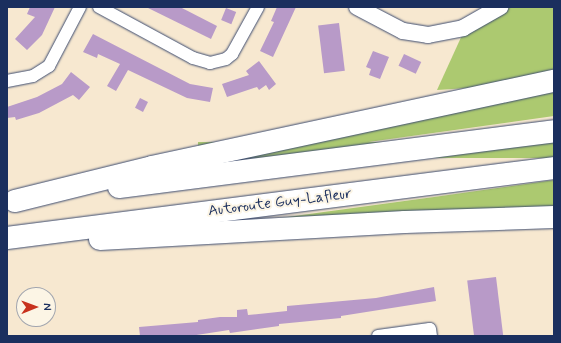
<!DOCTYPE html>
<style>
body{margin:0}
#map{position:relative;width:561px;height:343px;overflow:hidden;background:#f7e8d0;font-family:Mynerve,sans-serif}
div>[style]{position:absolute}
.green>*{inset:0;background:#acc970;transform-origin:0 0}
.building>*{inset:0;background:#b89ac8;transform-origin:0 0}
.roads{filter:drop-shadow(0 0 1px #3c4b6f) drop-shadow(0 0 1px #3c4b6f)}
.minor>*{height:12px;margin:-6px;padding:0 6px;transform-origin:6px;border-radius:6px;background:#fff}
.tertiary>*{height:16px;margin:-8px;padding:0 8px;transform-origin:8px;border-radius:8px;background:#fff}
.motorway>*{height:22px;margin:-11px;padding:0 11px;transform-origin:11px;border-radius:11px;background:#fff}
span{translate:-50% -50%;white-space:nowrap;text-align:center;line-height:1.15;-webkit-text-stroke:4px #fcf5e5;paint-order:stroke}
.street-label{font-size:15px;color:#1b2f5e}
.frame{position:absolute;inset:0;border:8px solid #1b2f5e;pointer-events:none}
.north{position:absolute;left:16px;top:287px;width:40px;height:40px;box-sizing:border-box;background:#fcf5e5;border:1px solid #a2a6af;border-radius:50%;rotate:89deg;font-size:11px;font-weight:700;line-height:16px;text-align:center;color:#1b2f5e}
.north::after{content:'';display:block;margin:auto;width:14px;height:18px;background:#c8321e;clip-path:polygon(50% 0,100% 100%,50% 72%,0 100%)}
</style>
<div id="map">
<div class="green">
<i style="clip-path:polygon(506px 7px,554px 7px,554px 70px,468px 88px,437px 90px,463px 33px)"></i>
<i style="clip-path:polygon(554px 86px,554px 116px,197px 166px)"></i>
<i style="left:554px;top:142px;width:16px;height:356px;rotate:90deg"></i>
<i style="clip-path:polygon(554px 180px,554px 210px,250px 222px,434px 197px)"></i>
</div>
<div class="building">
<i style="clip-path:polygon(30px 7px,55px 7px,42px 35px,27px 50px,15px 39px,35px 17px,27px 14px)"></i>
<i style="clip-path:polygon(146px 7px,180px 7px,217px 26px,211px 39px)"></i>
<i style="clip-path:polygon(277px 7px,296px 7px,273px 57px,260px 51px,274px 22px,271px 21px)"></i>
<i style="left:226px;top:8px;width:11px;height:13px;rotate:22deg"></i>
<i style="left:339px;top:23px;width:48px;height:21px;rotate:83deg"></i>
<i style="clip-path:polygon(93px 34px,190px 84px,213px 88px,210px 102px,187px 98px,128px 70px,116px 91px,107px 86px,120px 64px,98px 54px,97px 58px,83px 52px)"></i>
<i style="clip-path:polygon(373px 51px,389px 57px,380px 79px,369px 75px,371px 69px,366px 67px)"></i>
<i style="left:404px;top:54px;width:19px;height:13px;rotate:25deg"></i>
<i style="clip-path:polygon(259px 61px,276px 84px,269px 90px,266px 85px,259px 90px,257px 87px,227px 97px,222px 84px,249px 75px,246px 71px)"></i>
<i style="clip-path:polygon(71px 72px,90px 87px,79px 100px,73px 95px,39px 113px,16px 120px,15px 117px,7px 118px,7px 107px,37px 97px,62px 84px)"></i>
<i style="left:140px;top:98px;width:9px;height:11px;rotate:27deg"></i>
<i style="left:496px;top:277px;width:59px;height:29px;rotate:83deg"></i>
<i style="clip-path:polygon(434px 287px,436px 301px,341px 316px,341px 318px,279px 324px,279px 326px,230px 333px,229px 330px,190px 336px,140px 336px,139px 327px,198px 322px,198px 320px,220px 317px,237px 317px,237px 310px,247px 309px,248px 315px,287px 311px,287px 306px,376px 298px)"></i>
</div>
<div class="roads">
<div class="minor">
<i style="left:99px;top:7px;width:107px;rotate:28.5deg"></i>
<i style="left:193px;top:58px;width:18px;rotate:16deg"></i>
<i style="left:210px;top:63px;width:16px;rotate:-14deg"></i>
<i style="left:226px;top:59px;width:8px;rotate:-40deg"></i>
<i style="left:232px;top:54px;width:54px;rotate:-61deg"></i>
<i style="left:7px;top:81px;width:26px;rotate:-11deg"></i>
<i style="left:33px;top:76px;width:19px;rotate:-32deg"></i>
<i style="left:49px;top:66px;width:67px;rotate:-62.3deg"></i>
<i style="left:378px;top:336px;width:52px;rotate:-7.7deg"></i>
<i style="left:430px;top:329px;width:7px;rotate:82deg"></i>
</div>
<div class="tertiary">
<i style="left:357px;top:7px;width:52px;rotate:27.6deg"></i>
<i style="left:403px;top:31px;width:25px;rotate:9deg"></i>
<i style="left:428px;top:35px;width:36px;rotate:-11deg"></i>
<i style="left:463px;top:28px;width:43px;rotate:-29.6deg"></i>
</div>
<div class="motorway">
<i style="left:119px;top:187px;width:439px;rotate:-7.3deg"></i>
<i style="left:15px;top:201px;width:141px;rotate:-13.9deg"></i>
<i style="left:152px;top:167px;width:411px;rotate:-12.1deg"></i>
<i style="left:7px;top:238px;width:551px;rotate:-7.29deg"></i>
<i style="left:100px;top:239px;width:305px;rotate:-3.2deg"></i>
<i style="left:405px;top:222px;width:149px;rotate:-1.9deg"></i>
</div>
</div>
<div class="street-label">
<span style="left:280px;top:203px;rotate:-7deg">Autoroute Guy-Lafleur</span>
</div>
<div class="frame"></div>
<div class="north">N</div>
</div>
